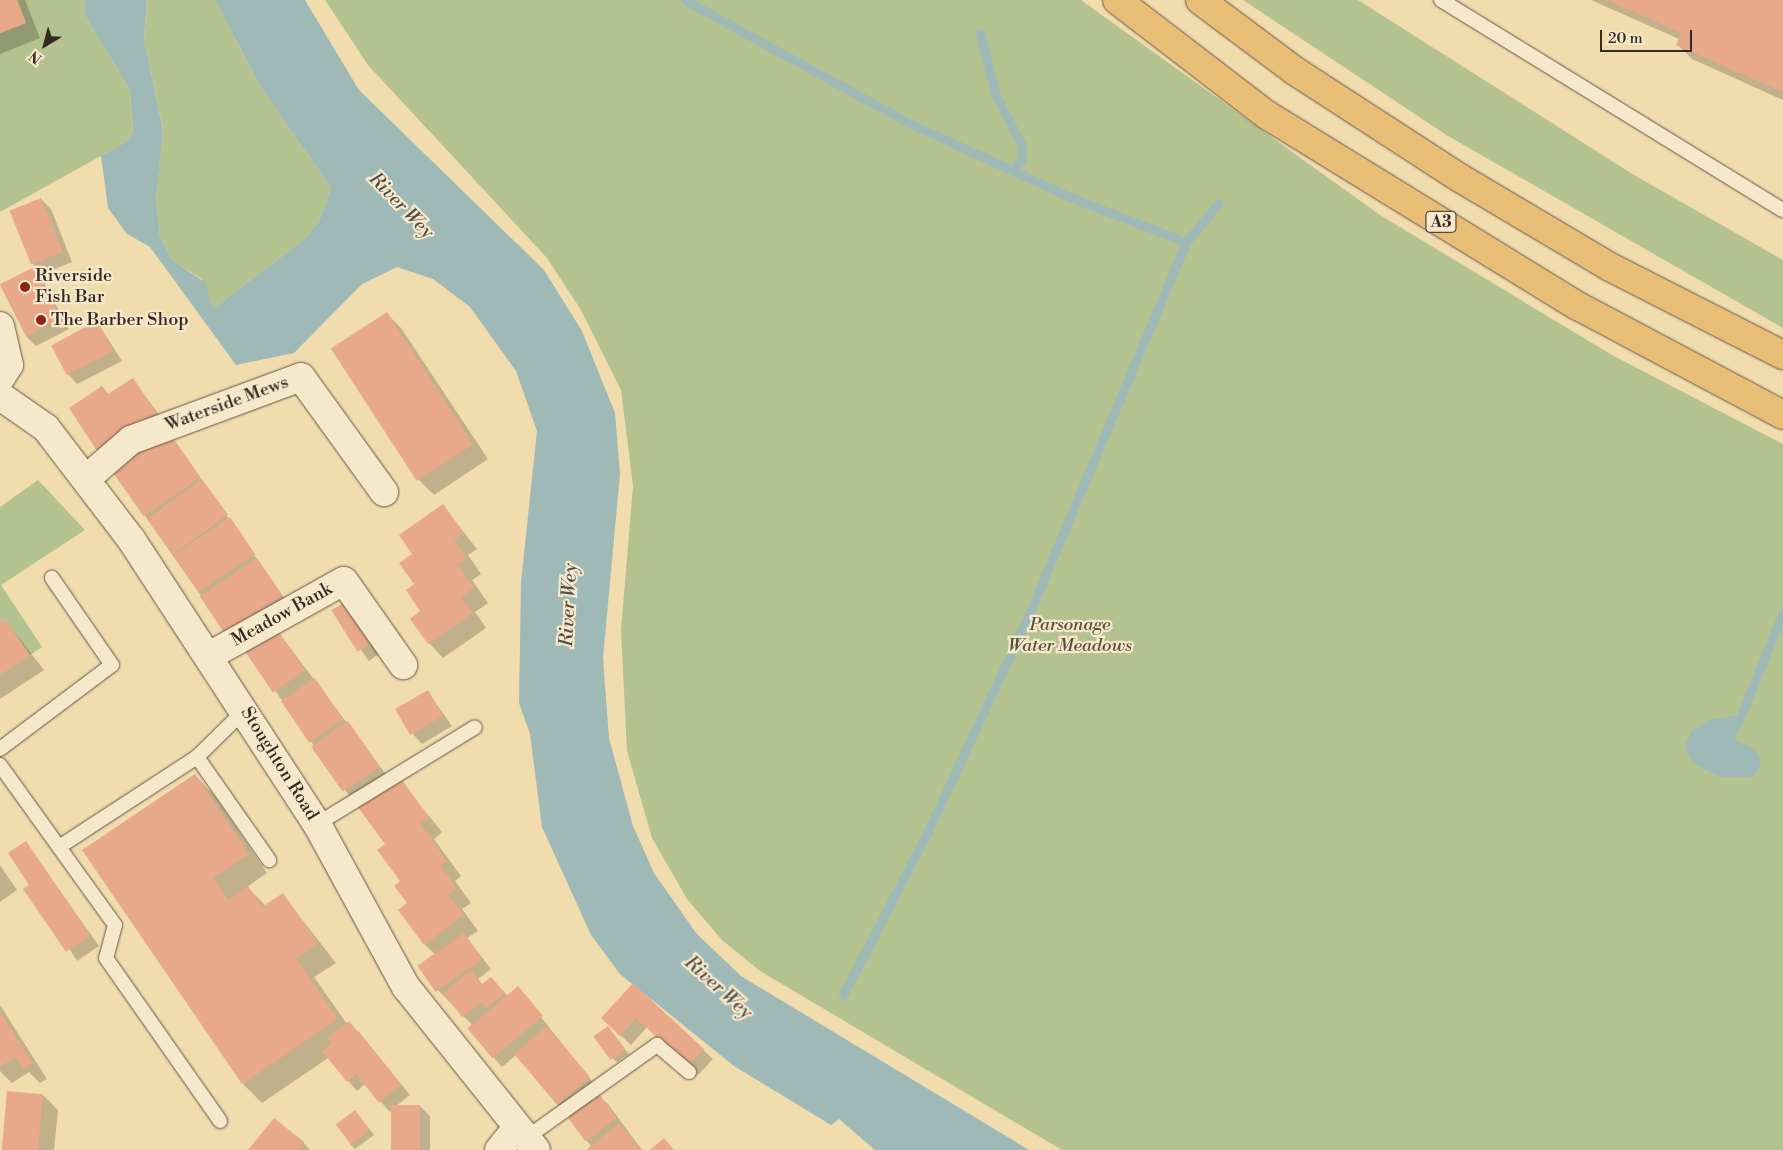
<!DOCTYPE html>
<style>
body{margin:0}
#map{position:relative;width:1783px;height:1150px;overflow:hidden;background:#f1dcae;font-family:"Libre Bodoni",serif}
div>[style]{position:absolute}
.green>*{inset:0;background:#b4c28f}
.water>*{inset:0;background:#9fb9b6}
.shadow>*{inset:0;background:#0003;transform-origin:0 0}
.stream>*{height:9px;margin:-4.5px;padding:0 4.5px;transform-origin:4.5px;border-radius:4.5px;background:#9fb9b6}
.building>*{inset:0;background:#e7a98a;transform-origin:0 0}
.roads{filter:drop-shadow(0 0 1px #645646) drop-shadow(0 0 1px #645646)}
.service>*{height:14px;margin:-7px;padding:0 7px;transform-origin:7px;border-radius:7px;background:#f6e8ca}
.minor>*{height:28px;margin:-14px;padding:0 14px;transform-origin:14px;border-radius:14px;background:#f6e8ca}
.tertiary>*{height:28px;margin:-14px;padding:0 14px;transform-origin:14px;border-radius:14px;background:#f6e8ca}
.trunk>*{height:28px;margin:-14px;padding:0 14px;transform-origin:14px;border-radius:14px;background:#e8be77}
.dots>*{width:14px;height:14px;translate:-50% -50%;box-sizing:border-box;border:2px solid #f6e8ca;border-radius:50%}
span{translate:-50% -50%;white-space:nowrap;text-align:center;line-height:1.15;-webkit-text-stroke:4.5px #f6e8ca;paint-order:stroke}
.shield-label span{padding:1px 4px;background:#f6e8ca;border:1px solid;border-radius:4px;-webkit-text-stroke-width:0}
.shield-label{font-size:16px;color:#352923;font-weight:700}
.poi-label{font-size:18px;color:#352923}
.left{translate:0 -50%;text-align:left}
.street-label{font-size:18px;color:#352923}
.park-label{font-size:18px;color:#554f3e;font-style:italic}
.water-label{font-size:19px;color:#504d48;font-style:italic}
.north{position:absolute;left:20px;top:20px;width:50px;height:50px;-webkit-text-stroke:4px #f6e8ca;paint-order:stroke;rotate:217deg;font-size:14px;font-weight:700;line-height:20px;text-align:center;color:#352923}
.north::after{content:'';display:block;margin:auto;width:18px;height:22px;background:#352923;clip-path:polygon(50% 0,100% 100%,50% 72%,0 100%)}
.scale{position:absolute;left:1600px;top:30px;width:92px;height:22px;box-sizing:border-box;border:2px solid #352923;border-top:0;padding-left:6px;font-size:15px;line-height:18px;white-space:nowrap;color:#352923;-webkit-text-stroke:4px #f6e8ca;paint-order:stroke}
</style>
<div id="map">
<div class="green">
<i style="clip-path:polygon(17px 0,85px 0,85px 16px,130px 90px,133px 132px,126px 142px,0 212px,0 33px,26px 23px)"></i>
<i style="clip-path:polygon(147px 0,215px 0,260px 86px,331px 188px,319px 221px,307px 237px,213px 309px,202px 279px,172px 260px,160px 236px,156px 200px,163px 129px,144px 39px)"></i>
<i style="clip-path:polygon(325px 0,1081px 0,1380px 215px,1612px 355px,1783px 444px,1783px 1150px,1062px 1150px,760px 971px,722px 940px,687px 899px,652px 838px,627px 751px,621px 630px,633px 486px,621px 390px,581px 310px,547px 258px,368px 65px)"></i>
<i style="clip-path:polygon(1243px 0,1358px 0,1634px 175px,1783px 260px,1783px 328px,1448px 136px)"></i>
<i style="clip-path:polygon(38px 480px,85px 530px,1px 585px,42px 647px,30px 655px,5px 619px,0 622px,0 507px)"></i>
</div>
<div class="water">
<i style="clip-path:polygon(85px 0,147px 0,144px 39px,163px 130px,156px 200px,160px 236px,172px 260px,205px 282px,213px 309px,307px 237px,319px 221px,331px 188px,260px 86px,215px 0,305px 0,359px 90px,544px 270px,582px 331px,615px 413px,620px 474px,603px 658px,609px 738px,633px 826px,654px 873px,696px 933px,741px 976px,1029px 1150px,875px 1150px,839px 1119px,831px 1125px,734px 1066px,620px 974px,591px 935px,542px 827px,530px 734px,519px 703px,521px 582px,537px 431px,516px 371px,470px 307px,433px 279px,397px 267px,362px 284px,294px 353px,236px 365px,150px 247px,127px 234px,108px 208px,101px 156px,126px 142px,133px 132px,130px 90px,85px 16px)"></i>
<i style="clip-path:polygon(1747px 714px,1735px 739px,1756px 751px,1761px 762px,1754px 777px,1720px 777px,1693px 763px,1684px 747px,1692px 730px,1709px 720px)"></i>
</div>
<div class="shadow">
<i style="clip-path:polygon(0 0,25px 0,40px 38px,0 54px)"></i>
<i style="clip-path:polygon(1591px 0,1783px 0,1783px 100px,1692px 59px,1677px 44px,1679px 39px)"></i>
<i style="clip-path:polygon(41px 199px,51px 209px,72px 262px,40px 275px,69px 329px,36px 346px,26px 336px,0 285px,35px 268px,10px 211px)"></i>
<i style="clip-path:polygon(386px 313px,401px 328px,488px 459px,434px 495px,419px 480px)"></i>
<i style="clip-path:polygon(97px 322px,122px 361px,77px 384px,68px 374px)"></i>
<i style="clip-path:polygon(133px 379px,165px 423px,107px 460px,98px 450px,102px 388px,109px 395px)"></i>
<i style="left:166px;top:429px;width:216px;height:67px;rotate:55deg"></i>
<i style="clip-path:polygon(443px 506px,477px 549px,468px 555px,481px 574px,472px 580px,488px 603px,475px 612px,486px 628px,443px 658px,429px 643px,414px 555px)"></i>
<i style="clip-path:polygon(333px 611px,386px 649px,369px 661px)"></i>
<i style="clip-path:polygon(5px 620px,44px 670px,0 699px,0 624px)"></i>
<i style="clip-path:polygon(275px 628px,388px 777px,353px 801px,245px 648px)"></i>
<i style="clip-path:polygon(428px 692px,452px 726px,422px 744px,413px 734px)"></i>
<i style="clip-path:polygon(195px 775px,214px 795px,267px 873px,247px 887px,266px 906px,283px 895px,336px 963px,314px 977px,347px 1024px,359px 1032px,410px 1095px,396px 1106px,420px 1106px,430px 1116px,430px 1150px,394px 1150px,393px 1109px,390px 1112px,365px 1084px,357px 1091px,328px 1058px,262px 1103px,243px 1084px,84px 850px)"></i>
<i style="clip-path:polygon(398px 778px,442px 832px,434px 839px,461px 876px,455px 881px,471px 903px,462px 909px,478px 931px,467px 938px,491px 969px,478px 979px,483px 985px,491px 978px,508px 996px,518px 988px,598px 1089px,566px 1114px,516px 1055px,502px 1067px,468px 1028px,472px 1025px,438px 990px,436px 955px,424px 944px,387px 845px)"></i>
<i style="clip-path:polygon(26px 843px,99px 946px,77px 961px,31px 885px)"></i>
<i style="clip-path:polygon(0 865px,17px 890px,0 902px)"></i>
<i style="clip-path:polygon(633px 985px,713px 1059px,698px 1075px,647px 1027px,631px 1045px,613px 1028px)"></i>
<i style="clip-path:polygon(0 1005px,47px 1079px,40px 1083px,29px 1072px,12px 1083px,0 1071px)"></i>
<i style="clip-path:polygon(612px 1033px,629px 1054px,617px 1062px,612px 1058px)"></i>
<i style="clip-path:polygon(43px 1095px,58px 1110px,54px 1150px,3px 1150px)"></i>
<i style="clip-path:polygon(598px 1095px,608px 1104px,642px 1150px,588px 1150px,592px 1147px,586px 1140px)"></i>
<i style="clip-path:polygon(355px 1111px,374px 1135px,355px 1149px,350px 1144px)"></i>
<i style="clip-path:polygon(274px 1120px,304px 1143px,310px 1150px,249px 1150px)"></i>
</div>
<div class="stream">
<i style="left:685px;top:0;width:253px;rotate:28.8deg"></i>
<i style="left:907px;top:122px;width:182px;rotate:24.7deg"></i>
<i style="left:1072px;top:198px;width:122px;rotate:21.1deg"></i>
<i style="left:980px;top:33px;width:65px;rotate:75.7deg"></i>
<i style="left:996px;top:96px;width:56px;rotate:62.5deg"></i>
<i style="left:1022px;top:146px;width:13px;rotate:90deg"></i>
<i style="left:1022px;top:159px;width:13px;rotate:129deg"></i>
<i style="left:1742px;top:713px;width:109px;rotate:-67.9deg"></i>
<i style="left:843px;top:995px;width:185px;rotate:-62.6deg"></i>
<i style="left:928px;top:831px;width:232px;rotate:-65deg"></i>
<i style="left:1026px;top:621px;width:411px;rotate:-67.1deg"></i>
<i style="left:1186px;top:242px;width:50px;rotate:-49.9deg"></i>
</div>
<div class="building">
<i style="clip-path:polygon(0 0,17px 0,26px 23px,0 33px)"></i>
<i style="clip-path:polygon(1607px 0,1783px 0,1783px 92px,1676px 45px,1681px 33px)"></i>
<i style="left:41px;top:198px;width:58px;height:34px;rotate:68deg"></i>
<i style="left:34px;top:267px;width:58px;height:38px;rotate:63deg"></i>
<i style="left:387px;top:312px;width:158px;height:67px;rotate:57deg"></i>
<i style="left:97px;top:321px;width:34px;height:52px;rotate:62deg"></i>
<i style="clip-path:polygon(133px 378px,156px 413px,97px 451px,69px 408px,102px 386px,108px 394px)"></i>
<i style="left:166px;top:428px;width:60px;height:69px;rotate:55deg"></i>
<i style="left:202px;top:479px;width:44px;height:68px;rotate:54deg"></i>
<i style="clip-path:polygon(443px 504px,464px 533px,454px 540px,467px 558px,458px 564px,474px 588px,461px 597px,473px 613px,428px 644px,410px 619px,420px 611px,406px 590px,414px 584px,399px 563px,412px 554px,399px 535px)"></i>
<i style="left:230px;top:517px;width:45px;height:68px;rotate:56deg"></i>
<i style="left:257px;top:558px;width:45px;height:69px;rotate:56deg"></i>
<i style="left:351px;top:598px;width:49px;height:23px;rotate:58deg"></i>
<i style="clip-path:polygon(5px 619px,30px 655px,0 675px,0 622px)"></i>
<i style="left:275px;top:626px;width:54px;height:39px;rotate:56deg"></i>
<i style="left:315px;top:678px;width:50px;height:41px;rotate:56deg"></i>
<i style="left:428px;top:690px;width:30px;height:38px;rotate:60deg"></i>
<i style="left:348px;top:721px;width:55px;height:45px;rotate:55deg"></i>
<i style="clip-path:polygon(195px 774px,249px 854px,213px 878px,228px 900px,248px 886px,262px 907px,283px 893px,318px 943px,296px 958px,338px 1019px,242px 1084px,82px 850px)"></i>
<i style="clip-path:polygon(399px 776px,429px 817px,420px 823px,447px 861px,441px 866px,457px 888px,448px 894px,464px 915px,424px 945px,398px 910px,407px 903px,394px 886px,400px 881px,377px 850px,385px 844px,357px 806px)"></i>
<i style="clip-path:polygon(26px 841px,90px 935px,66px 952px,23px 889px,29px 885px,8px 853px)"></i>
<i style="left:464px;top:933px;width:32px;height:57px;rotate:55deg"></i>
<i style="clip-path:polygon(471px 970px,482px 984px,491px 977px,505px 993px,486px 1008px,482px 1002px,462px 1017px,443px 993px)"></i>
<i style="clip-path:polygon(633px 983px,704px 1049px,688px 1066px,636px 1018px,620px 1036px,601px 1018px)"></i>
<i style="left:518px;top:986px;width:39px;height:66px;rotate:50deg"></i>
<i style="clip-path:polygon(0 1012px,33px 1063px,24px 1069px,16px 1057px,0 1067px)"></i>
<i style="clip-path:polygon(349px 1021px,401px 1084px,379px 1103px,356px 1074px,347px 1082px,322px 1051px,332px 1043px,327px 1038px)"></i>
<i style="left:547px;top:1026px;width:67px;height:43px;rotate:50deg"></i>
<i style="left:608px;top:1026px;width:29px;height:18px;rotate:54deg"></i>
<i style="left:7px;top:1091px;width:36px;height:59px;rotate:5deg"></i>
<i style="left:598px;top:1093px;width:31px;height:39px;rotate:53deg"></i>
<i style="left:391px;top:1105px;width:29px;height:45px"></i>
<i style="left:355px;top:1110px;width:25px;height:24px;rotate:53deg"></i>
<i style="clip-path:polygon(274px 1118px,304px 1142px,298px 1150px,248px 1150px)"></i>
<i style="clip-path:polygon(619px 1123px,641px 1150px,586px 1150px)"></i>
<i style="clip-path:polygon(664px 1138px,674px 1150px,650px 1150px)"></i>
</div>
<div class="roads">
<div class="service">
<i style="left:1441px;top:0;width:401px;rotate:31.6deg"></i>
<i style="left:0;top:749px;width:140px;rotate:-36.9deg"></i>
<i style="left:112px;top:665px;width:106px;rotate:-124.6deg"></i>
<i style="left:197px;top:757px;width:126px;rotate:55deg"></i>
<i style="left:0;top:765px;width:197px;rotate:54.3deg"></i>
<i style="left:115px;top:925px;width:34px;rotate:105deg"></i>
<i style="left:106px;top:958px;width:199px;rotate:55deg"></i>
<i style="left:317px;top:824px;width:185px;rotate:-31.5deg"></i>
<i style="left:59px;top:847px;width:165px;rotate:-33.1deg"></i>
<i style="left:197px;top:757px;width:67px;rotate:-44.4deg"></i>
<i style="left:526px;top:1138px;width:161px;rotate:-35.4deg"></i>
<i style="left:657px;top:1045px;width:42px;rotate:40.2deg"></i>
</div>
<div class="minor">
<i style="left:0;top:326px;width:40px;rotate:77deg"></i>
<i style="left:9px;top:365px;width:17px;rotate:123deg"></i>
<i style="left:87px;top:478px;width:58px;rotate:-40.8deg"></i>
<i style="left:131px;top:440px;width:181px;rotate:-20.3deg"></i>
<i style="left:301px;top:377px;width:142px;rotate:54.2deg"></i>
<i style="left:209px;top:656px;width:154px;rotate:-29.1deg"></i>
<i style="left:344px;top:581px;width:103px;rotate:54.9deg"></i>
<i style="left:499px;top:1150px;width:28px;rotate:-51deg"></i>
</div>
<div class="tertiary">
<i style="left:0;top:396px;width:56px;rotate:34.8deg"></i>
<i style="left:46px;top:428px;width:140px;rotate:52.6deg"></i>
<i style="left:131px;top:539px;width:340px;rotate:56.9deg"></i>
<i style="left:317px;top:824px;width:186px;rotate:61.4deg"></i>
<i style="left:406px;top:987px;width:208px;rotate:51.4deg"></i>
</div>
<div class="trunk">
<i style="left:1117px;top:0;width:189px;rotate:37.5deg"></i>
<i style="left:1267px;top:115px;width:365px;rotate:31.6deg"></i>
<i style="left:1578px;top:306px;width:232px;rotate:28deg"></i>
<i style="left:1200px;top:0;width:119px;rotate:36.8deg"></i>
<i style="left:1295px;top:71px;width:197px;rotate:33deg"></i>
<i style="left:1460px;top:178px;width:174px;rotate:30.7deg"></i>
<i style="left:1610px;top:267px;width:194px;rotate:27deg"></i>
</div>
</div>
<div class="dots">
<i style="left:25px;top:287px;background:#8f2418"></i>
<i style="left:41px;top:320px;background:#8f2418"></i>
</div>
<div class="shield-label">
<span style="left:1441px;top:222px">A3</span>
</div>
<div class="poi-label">
<span class="left" style="left:35px;top:287px">Riverside<br>Fish Bar</span>
<span class="left" style="left:51px;top:320px">The Barber Shop</span>
</div>
<div class="street-label">
<span style="left:227px;top:404px;rotate:-20deg">Waterside Mews</span>
<span style="left:282px;top:615px;rotate:-29deg">Meadow Bank</span>
<span style="left:279px;top:764px;rotate:58deg">Stoughton Road</span>
</div>
<div class="park-label">
<span style="left:1070px;top:636px">Parsonage<br>Water Meadows</span>
</div>
<div class="water-label">
<span style="left:401px;top:206px;rotate:46deg">River Wey</span>
<span style="left:569px;top:605px;rotate:-87deg">River Wey</span>
<span style="left:718px;top:988px;rotate:42deg">River Wey</span>
</div>
<div class="north">N</div>
<div class="scale">20 m</div>
</div>
